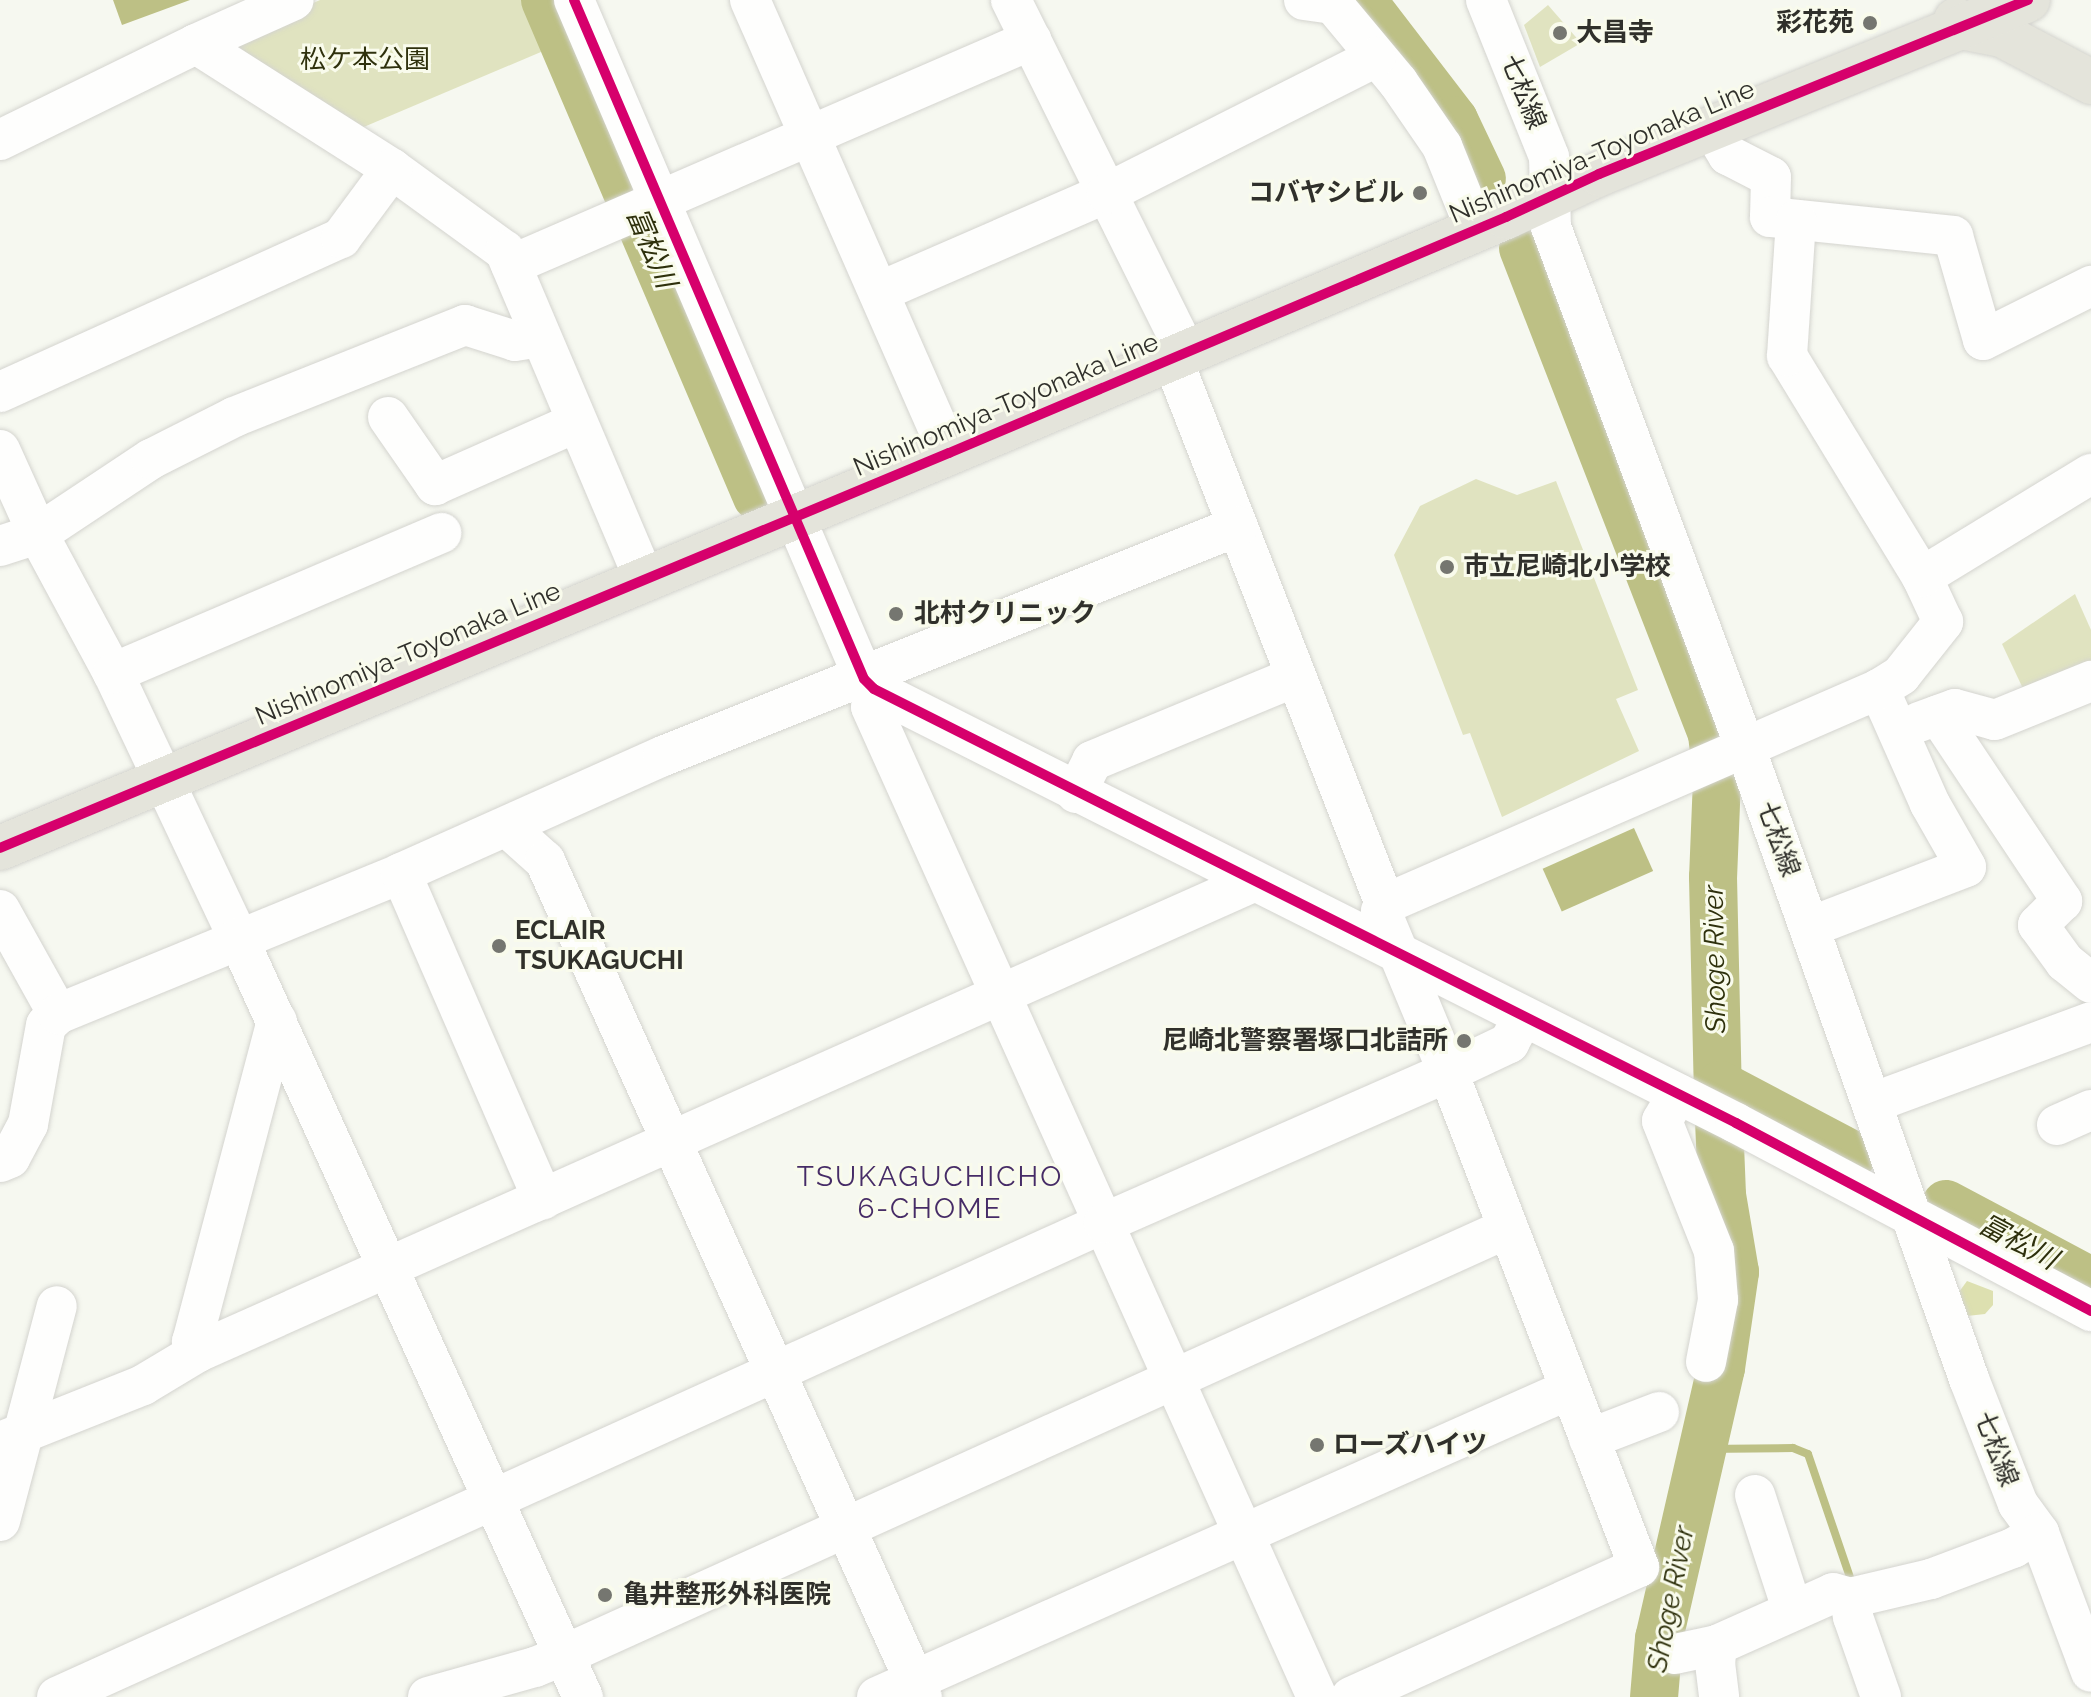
<!DOCTYPE html>
<meta charset="utf-8">
<style>
body{margin:0}
#map{position:relative;width:2091px;height:1697px;overflow:hidden;background:#f6f8f0;font-family:Raleway,"Noto Sans JP",sans-serif}
div>[style]{position:absolute}
.green>*{inset:0;background:#e0e3c0}
.forest>*{inset:0;background:#dde0b0}
.water>*{inset:0;background:#bdc085;transform-origin:0 0}
.stream>*{height:8px;margin:-4px;padding:0 4px;transform-origin:4px;border-radius:4px;background:#bdc085}
.river>*{height:48px;margin:-24px;padding:0 24px;transform-origin:24px;border-radius:24px;background:#bdc085}
.roads{filter:drop-shadow(0 0 2px #d4d4cf) drop-shadow(0 0 2px #d4d4cf)}
.minor>*{height:40px;margin:-20px;padding:0 20px;transform-origin:20px;border-radius:20px;background:#fefefd}
.major>*{height:44px;margin:-22px;padding:0 22px;transform-origin:22px;border-radius:22px;background:#e4e4db}
.cycleway>*{height:10px;margin:-5px;padding:0 5px;transform-origin:5px;border-radius:5px;background:#d6006c}
.dots>*{width:22px;height:22px;translate:-50% -50%;box-sizing:border-box;border:4px solid #f9fbec;border-radius:50%}
span{translate:-50% -50%;white-space:nowrap;text-align:center;line-height:1.15;-webkit-text-stroke:6px #f9fbec;paint-order:stroke}
.poi-label{font-size:26px;color:#30302b;font-weight:700}
.right{translate:-100% -50%;text-align:right}
.left{translate:0 -50%;text-align:left}
.park-label{font-size:26px;color:#2f310d}
.street-label{font-size:26px;color:#30302b}
.water-label{font-size:28px;color:#2e300c;font-style:italic}
.neighbourhood-label{font-size:28px;color:#462c67;letter-spacing:2px}
</style>
<div id="map">
<div class="green">
<i style="clip-path:polygon(320px 0,535px 0,555px 46px,359px 129px,234px 47px,233px 39px)"></i>
<i style="clip-path:polygon(1548px 5px,1581px 43px,1540px 67px,1524px 25px)"></i>
<i style="clip-path:polygon(1476px 479px,1517px 495px,1556px 481px,1638px 690px,1616px 699px,1639px 751px,1502px 817px,1470px 733px,1463px 735px,1394px 555px,1420px 506px)"></i>
<i style="clip-path:polygon(2075px 594px,2091px 630px,2091px 668px,2026px 695px,2002px 644px)"></i>
</div>
<div class="forest">
<i style="clip-path:polygon(1967px 1281px,1993px 1291px,1993px 1305px,1985px 1314px,1967px 1316px,1959px 1292px)"></i>
</div>
<div class="water">
<i style="clip-path:polygon(113px 0,190px 0,122px 25px)"></i>
<i style="left:1634px;top:828px;width:47px;height:100px;rotate:66deg"></i>
</div>
<div class="stream">
<i style="left:1702px;top:1449px;width:91px;rotate:-0.6deg"></i>
<i style="left:1793px;top:1448px;width:16px;rotate:22deg"></i>
<i style="left:1808px;top:1454px;width:139px;rotate:71.2deg"></i>
</div>
<div class="river">
<i style="left:545px;top:0;width:540px;rotate:66.9deg"></i>
<i style="left:1362px;top:0;width:151px;rotate:52.5deg"></i>
<i style="left:1454px;top:120px;width:65px;rotate:64.6deg"></i>
<i style="left:1523px;top:248px;width:521px;rotate:68.75deg"></i>
<i style="left:1712px;top:734px;width:45px;rotate:83.7deg"></i>
<i style="left:1717px;top:779px;width:98px;rotate:92.3deg"></i>
<i style="left:1713px;top:877px;width:218px;rotate:88.7deg"></i>
<i style="left:1718px;top:1095px;width:100px;rotate:87.7deg"></i>
<i style="left:1722px;top:1195px;width:78px;rotate:80.4deg"></i>
<i style="left:1735px;top:1272px;width:97px;rotate:98.3deg"></i>
<i style="left:1721px;top:1368px;width:277px;rotate:102.9deg"></i>
<i style="left:1659px;top:1638px;width:59px;rotate:94.8deg"></i>
<i style="left:1720px;top:1085px;width:150px;rotate:27.8deg"></i>
<i style="left:1946px;top:1204px;width:164px;rotate:28deg"></i>
</div>
<div class="roads">
<div class="minor">
<i style="left:574px;top:0;width:738px;rotate:66.87deg"></i>
<i style="left:864px;top:679px;width:14px;rotate:45deg"></i>
<i style="left:874px;top:689px;width:965px;rotate:26.72deg"></i>
<i style="left:1736px;top:1123px;width:402px;rotate:27.9deg"></i>
<i style="left:750px;top:0;width:495px;rotate:66.3deg"></i>
<i style="left:1011px;top:0;width:393px;rotate:63.6deg"></i>
<i style="left:1304px;top:0;width:29px;rotate:8deg"></i>
<i style="left:1333px;top:4px;width:102px;rotate:50.2deg"></i>
<i style="left:1398px;top:82px;width:78px;rotate:55.5deg"></i>
<i style="left:1442px;top:146px;width:91px;rotate:68deg"></i>
<i style="left:1486px;top:0;width:169px;rotate:68.1deg"></i>
<i style="left:1549px;top:157px;width:70px;rotate:88.4deg"></i>
<i style="left:1551px;top:227px;width:555px;rotate:69.54deg"></i>
<i style="left:1745px;top:747px;width:671px;rotate:70.48deg"></i>
<i style="left:1969px;top:1379px;width:134px;rotate:68.6deg"></i>
<i style="left:2018px;top:1504px;width:36px;rotate:54deg"></i>
<i style="left:2039px;top:1533px;width:148px;rotate:69.5deg"></i>
<i style="left:196px;top:44px;width:232px;rotate:32.5deg"></i>
<i style="left:392px;top:169px;width:140px;rotate:36deg"></i>
<i style="left:505px;top:251px;width:356px;rotate:67deg"></i>
<i style="left:1711px;top:127px;width:33px;rotate:59deg"></i>
<i style="left:1728px;top:155px;width:48px;rotate:27.1deg"></i>
<i style="left:1771px;top:177px;width:40px;rotate:91.4deg"></i>
<i style="left:1770px;top:217px;width:184px;rotate:5.9deg"></i>
<i style="left:1953px;top:236px;width:108px;rotate:73.9deg"></i>
<i style="left:1983px;top:340px;width:121px;rotate:-26.6deg"></i>
<i style="left:0;top:140px;width:218px;rotate:-26.1deg"></i>
<i style="left:196px;top:44px;width:107px;rotate:-24.2deg"></i>
<i style="left:511px;top:265px;width:567px;rotate:-23.4deg"></i>
<i style="left:879px;top:292px;width:249px;rotate:-23.5deg"></i>
<i style="left:1107px;top:193px;width:301px;rotate:-26.8deg"></i>
<i style="left:1172px;top:358px;width:586px;rotate:68.69deg"></i>
<i style="left:0;top:392px;width:374px;rotate:-24.3deg"></i>
<i style="left:341px;top:238px;width:86px;rotate:-53.5deg"></i>
<i style="left:388px;top:417px;width:83px;rotate:55.3deg"></i>
<i style="left:435px;top:485px;width:155px;rotate:-23.9deg"></i>
<i style="left:0;top:450px;width:92px;rotate:65.7deg"></i>
<i style="left:38px;top:534px;width:158px;rotate:61.7deg"></i>
<i style="left:113px;top:673px;width:293px;rotate:64.7deg"></i>
<i style="left:238px;top:938px;width:834px;rotate:65.56deg"></i>
<i style="left:0;top:546px;width:40px;rotate:-18deg"></i>
<i style="left:38px;top:534px;width:136px;rotate:-33.6deg"></i>
<i style="left:151px;top:459px;width:93px;rotate:-26.8deg"></i>
<i style="left:234px;top:417px;width:249px;rotate:-21.7deg"></i>
<i style="left:465px;top:325px;width:52px;rotate:17.7deg"></i>
<i style="left:515px;top:341px;width:26px;rotate:-9deg"></i>
<i style="left:1922px;top:577px;width:198px;rotate:-31.4deg"></i>
<i style="left:113px;top:673px;width:357px;rotate:-23.1deg"></i>
<i style="left:874px;top:689px;width:18px;rotate:99deg"></i>
<i style="left:871px;top:707px;width:1086px;rotate:65.75deg"></i>
<i style="left:1938px;top:715px;width:224px;rotate:56.3deg"></i>
<i style="left:2062px;top:901px;width:34px;rotate:135deg"></i>
<i style="left:2038px;top:925px;width:46px;rotate:53.9deg"></i>
<i style="left:2065px;top:962px;width:33px;rotate:39deg"></i>
<i style="left:1919px;top:722px;width:38px;rotate:-20deg"></i>
<i style="left:1955px;top:709px;width:41px;rotate:15.4deg"></i>
<i style="left:1995px;top:720px;width:104px;rotate:-22.1deg"></i>
<i style="left:1076px;top:793px;width:36px;rotate:-63deg"></i>
<i style="left:1092px;top:761px;width:220px;rotate:-22.5deg"></i>
<i style="left:507px;top:827px;width:51px;rotate:41.8deg"></i>
<i style="left:545px;top:861px;width:917px;rotate:65.73deg"></i>
<i style="left:401px;top:873px;width:356px;rotate:66.5deg"></i>
<i style="left:0;top:910px;width:119px;rotate:60.9deg"></i>
<i style="left:58px;top:1014px;width:16px;rotate:137deg"></i>
<i style="left:46px;top:1025px;width:101px;rotate:100.3deg"></i>
<i style="left:28px;top:1124px;width:38px;rotate:118deg"></i>
<i style="left:10px;top:1158px;width:11px;rotate:158deg"></i>
<i style="left:1810px;top:927px;width:167px;rotate:-21deg"></i>
<i style="left:1966px;top:867px;width:73px;rotate:-119.7deg"></i>
<i style="left:1930px;top:804px;width:126px;rotate:-113.9deg"></i>
<i style="left:58px;top:1014px;width:371px;rotate:-22.3deg"></i>
<i style="left:401px;top:873px;width:287px;rotate:-24.1deg"></i>
<i style="left:663px;top:756px;width:619px;rotate:-21.8deg"></i>
<i style="left:1678px;top:1094px;width:31px;rotate:121deg"></i>
<i style="left:1662px;top:1121px;width:140px;rotate:68.2deg"></i>
<i style="left:1714px;top:1251px;width:49px;rotate:85.3deg"></i>
<i style="left:1718px;top:1300px;width:63px;rotate:101deg"></i>
<i style="left:1872px;top:1103px;width:233px;rotate:-20.3deg"></i>
<i style="left:2057px;top:1125px;width:37px;rotate:-24deg"></i>
<i style="left:198px;top:1352px;width:12px;rotate:-121deg"></i>
<i style="left:192px;top:1342px;width:332px;rotate:-75.2deg"></i>
<i style="left:1589px;top:1439px;width:75px;rotate:-21.1deg"></i>
<i style="left:0;top:1442px;width:154px;rotate:-21.7deg"></i>
<i style="left:143px;top:1385px;width:64px;rotate:-31deg"></i>
<i style="left:198px;top:1352px;width:1155px;rotate:-24.01deg"></i>
<i style="left:1755px;top:1495px;width:120px;rotate:72deg"></i>
<i style="left:0;top:1521px;width:222px;rotate:-75.2deg"></i>
<i style="left:1850px;top:1598px;width:19px;rotate:81deg"></i>
<i style="left:1853px;top:1617px;width:85px;rotate:70.7deg"></i>
<i style="left:1717px;top:1645px;width:127px;rotate:-24.1deg"></i>
<i style="left:1833px;top:1593px;width:18px;rotate:16deg"></i>
<i style="left:1850px;top:1598px;width:83px;rotate:-13.2deg"></i>
<i style="left:1931px;top:1579px;width:88px;rotate:-20.7deg"></i>
<i style="left:2013px;top:1548px;width:30px;rotate:-30deg"></i>
<i style="left:1675px;top:1654px;width:43px;rotate:-12.1deg"></i>
<i style="left:1717px;top:1645px;width:18px;rotate:96deg"></i>
<i style="left:1715px;top:1663px;width:34px;rotate:83deg"></i>
<i style="left:57px;top:1697px;width:1149px;rotate:-24.36deg"></i>
<i style="left:1104px;top:1223px;width:376px;rotate:-23.7deg"></i>
<i style="left:1448px;top:1072px;width:68px;rotate:-25.4deg"></i>
<i style="left:1509px;top:1043px;width:30px;rotate:-62deg"></i>
<i style="left:428px;top:1697px;width:111px;rotate:-15.7deg"></i>
<i style="left:535px;top:1667px;width:31px;rotate:-22deg"></i>
<i style="left:564px;top:1655px;width:1036px;rotate:-24.34deg"></i>
<i style="left:877px;top:1697px;width:758px;rotate:-23.96deg"></i>
<i style="left:1351px;top:1697px;width:316px;rotate:-24.3deg"></i>
<i style="left:1639px;top:1567px;width:531px;rotate:-111.1deg"></i>
<i style="left:1448px;top:1072px;width:174px;rotate:-112.6deg"></i>
<i style="left:1381px;top:911px;width:8px;rotate:-60deg"></i>
<i style="left:1385px;top:904px;width:539px;rotate:-23.52deg"></i>
<i style="left:1879px;top:689px;width:26px;rotate:-32deg"></i>
<i style="left:1901px;top:675px;width:68px;rotate:-51.6deg"></i>
<i style="left:1943px;top:622px;width:50px;rotate:-115deg"></i>
<i style="left:1922px;top:577px;width:259px;rotate:-121.4deg"></i>
<i style="left:1787px;top:356px;width:136px;rotate:-86.2deg"></i>
</div>
<div class="major">
<i style="left:1956px;top:20px;width:8px;rotate:60deg"></i>
<i style="left:1960px;top:27px;width:43px;rotate:10.8deg"></i>
<i style="left:2002px;top:35px;width:101px;rotate:27.8deg"></i>
<i style="left:0;top:848px;width:1028px;rotate:-22.6deg"></i>
<i style="left:949px;top:453px;width:605px;rotate:-22.96deg"></i>
<i style="left:1506px;top:217px;width:102px;rotate:-24.8deg"></i>
<i style="left:1599px;top:174px;width:463px;rotate:-22.1deg"></i>
</div>
</div>
<div class="cycleway">
<i style="left:574px;top:0;width:738px;rotate:66.87deg"></i>
<i style="left:864px;top:679px;width:14px;rotate:45deg"></i>
<i style="left:874px;top:689px;width:965px;rotate:26.72deg"></i>
<i style="left:1736px;top:1123px;width:402px;rotate:27.9deg"></i>
<i style="left:0;top:848px;width:1028px;rotate:-22.6deg"></i>
<i style="left:949px;top:453px;width:605px;rotate:-22.96deg"></i>
<i style="left:1506px;top:217px;width:102px;rotate:-24.8deg"></i>
<i style="left:1599px;top:174px;width:463px;rotate:-22.1deg"></i>
</div>
<div class="dots">
<i style="left:1870px;top:23px;background:#757670"></i>
<i style="left:1560px;top:33px;background:#757670"></i>
<i style="left:1420px;top:193px;background:#757670"></i>
<i style="left:1447px;top:567px;background:#757670"></i>
<i style="left:896px;top:614px;background:#757670"></i>
<i style="left:499px;top:946px;background:#757670"></i>
<i style="left:1464px;top:1041px;background:#757670"></i>
<i style="left:1317px;top:1445px;background:#757670"></i>
<i style="left:605px;top:1595px;background:#757670"></i>
</div>
<div class="poi-label">
<span class="right" style="left:1854px;top:23px">彩花苑</span>
<span class="left" style="left:1576px;top:33px">大昌寺</span>
<span class="right" style="left:1404px;top:193px">コバヤシビル</span>
<span class="left" style="left:1463px;top:567px">市立尼崎北小学校</span>
<span class="left" style="left:914px;top:614px">北村クリニック</span>
<span class="left" style="left:515px;top:946px">ECLAIR<br>TSUKAGUCHI</span>
<span class="right" style="left:1448px;top:1041px">尼崎北警察署塚口北詰所</span>
<span class="left" style="left:1333px;top:1445px">ローズハイツ</span>
<span class="left" style="left:623px;top:1595px">亀井整形外科医院</span>
</div>
<div class="park-label">
<span style="left:365px;top:60px">松ケ本公園</span>
</div>
<div class="street-label">
<span style="left:1523px;top:92px;rotate:68deg">七松線</span>
<span style="left:1602px;top:152px;rotate:-23deg">Nishinomiya-Toyonaka Line</span>
<span style="left:1006px;top:405px;rotate:-23deg">Nishinomiya-Toyonaka Line</span>
<span style="left:408px;top:654px;rotate:-23deg">Nishinomiya-Toyonaka Line</span>
<span style="left:1778px;top:839px;rotate:70deg">七松線</span>
<span style="left:1996px;top:1449px;rotate:69deg">七松線</span>
</div>
<div class="water-label">
<span style="left:651px;top:248px;rotate:67deg">富松川</span>
<span style="left:1715px;top:959px;rotate:-91deg">Shoge River</span>
<span style="left:2018px;top:1242px;rotate:28deg">富松川</span>
<span style="left:1671px;top:1599px;rotate:-79deg">Shoge River</span>
</div>
<div class="neighbourhood-label">
<span style="left:930px;top:1193px">TSUKAGUCHICHO<br>6-CHOME</span>
</div>
</div>
